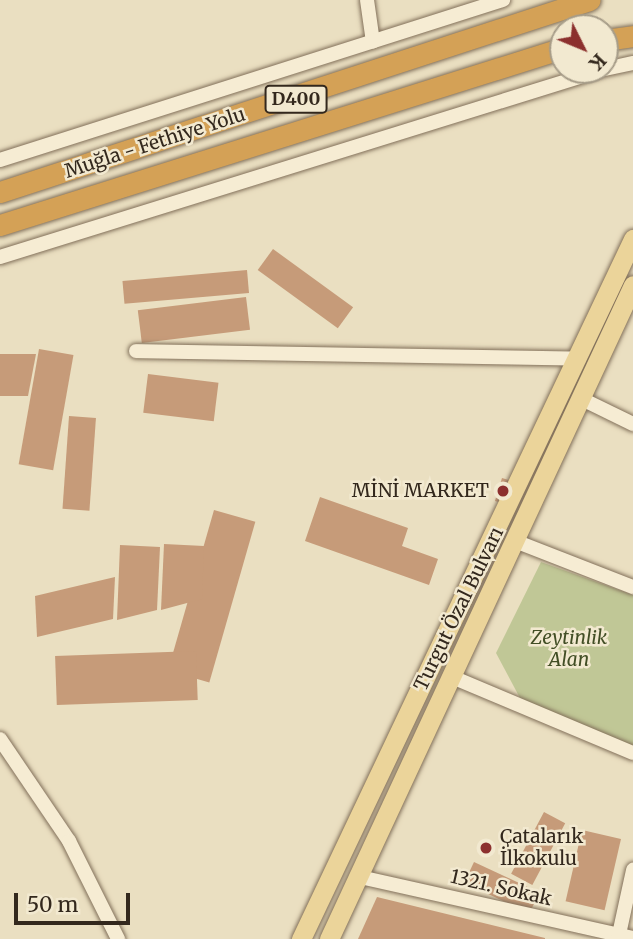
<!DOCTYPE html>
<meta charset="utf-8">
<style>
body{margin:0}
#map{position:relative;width:633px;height:939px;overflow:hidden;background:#eadfc1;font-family:Merriweather,serif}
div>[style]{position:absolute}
.green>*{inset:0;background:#c0c796}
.building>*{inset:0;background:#c69b79;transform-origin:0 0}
.roads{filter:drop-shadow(0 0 2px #82705a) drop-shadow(0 0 2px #82705a)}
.minor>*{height:14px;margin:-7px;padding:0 7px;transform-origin:7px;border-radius:7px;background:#f6ecd3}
.major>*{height:19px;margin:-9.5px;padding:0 9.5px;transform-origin:9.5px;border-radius:9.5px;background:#ebd49a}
.highway>*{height:21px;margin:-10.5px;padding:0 10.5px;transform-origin:10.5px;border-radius:10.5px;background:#d4a156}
.dots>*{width:19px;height:19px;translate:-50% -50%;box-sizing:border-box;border:4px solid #f2e9d0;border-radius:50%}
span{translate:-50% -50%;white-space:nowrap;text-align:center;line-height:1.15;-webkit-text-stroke:5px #f2e9d0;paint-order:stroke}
.shield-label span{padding:2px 5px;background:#f2e9d0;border:2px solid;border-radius:5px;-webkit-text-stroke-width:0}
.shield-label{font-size:18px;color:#33281d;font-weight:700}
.street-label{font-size:19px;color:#33281d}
.poi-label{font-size:19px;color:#33281d}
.right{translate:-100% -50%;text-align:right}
.left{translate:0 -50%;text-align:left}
.park-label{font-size:19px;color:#424e25;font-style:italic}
.north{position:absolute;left:549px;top:14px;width:70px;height:70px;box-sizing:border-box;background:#f2e9d0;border:2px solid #a69c88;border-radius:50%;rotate:133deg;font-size:19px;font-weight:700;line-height:28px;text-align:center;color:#33281d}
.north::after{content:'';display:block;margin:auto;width:24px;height:32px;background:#8c302e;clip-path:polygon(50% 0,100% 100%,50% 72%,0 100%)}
.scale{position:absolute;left:14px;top:893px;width:116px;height:32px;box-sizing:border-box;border:4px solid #33281d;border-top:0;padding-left:9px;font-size:21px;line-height:24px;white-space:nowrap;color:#33281d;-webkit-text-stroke:5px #f2e9d0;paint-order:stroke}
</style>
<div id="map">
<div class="green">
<i style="clip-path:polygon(541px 562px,633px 595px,633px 746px,521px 700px,496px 653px)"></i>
</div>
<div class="building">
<i style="left:273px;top:249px;width:99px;height:26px;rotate:36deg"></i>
<i style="left:247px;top:270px;width:23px;height:125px;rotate:85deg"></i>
<i style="left:246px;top:297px;width:33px;height:109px;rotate:83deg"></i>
<i style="left:39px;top:349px;width:35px;height:117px;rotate:10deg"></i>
<i style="clip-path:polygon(0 354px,36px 354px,28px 396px,0 396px)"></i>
<i style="left:148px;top:374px;width:71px;height:39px;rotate:7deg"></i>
<i style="left:69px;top:416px;width:27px;height:93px;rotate:4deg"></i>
<i style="left:502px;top:478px;width:10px;height:24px;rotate:17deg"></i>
<i style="clip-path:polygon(320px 497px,408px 528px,402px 546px,438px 559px,429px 585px,305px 541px)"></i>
<i style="left:214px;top:510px;width:43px;height:167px;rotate:16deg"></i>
<i style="clip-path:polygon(164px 544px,204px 546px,202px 599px,161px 610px)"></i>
<i style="clip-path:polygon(120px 545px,160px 547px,157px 610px,117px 620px)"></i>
<i style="clip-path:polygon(115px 577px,113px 619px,37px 637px,35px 596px)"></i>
<i style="left:196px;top:651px;width:49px;height:141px;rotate:88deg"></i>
<i style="left:544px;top:812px;width:24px;height:70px;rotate:28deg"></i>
<i style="left:582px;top:830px;width:40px;height:73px;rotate:13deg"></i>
<i style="left:474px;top:862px;width:72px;height:23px;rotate:25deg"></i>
<i style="clip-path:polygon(377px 897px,545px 938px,545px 939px,358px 939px)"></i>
</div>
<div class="roads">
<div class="minor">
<i style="left:367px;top:0;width:42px;rotate:81.9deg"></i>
<i style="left:605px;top:69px;width:29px;rotate:-12deg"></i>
<i style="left:0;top:160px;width:528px;rotate:-17.65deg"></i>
<i style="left:0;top:257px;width:630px;rotate:-17.26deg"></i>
<i style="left:136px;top:351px;width:443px;rotate:1deg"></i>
<i style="left:582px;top:399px;width:57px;rotate:26.1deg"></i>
<i style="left:515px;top:541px;width:127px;rotate:21.3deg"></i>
<i style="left:452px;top:677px;width:196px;rotate:22.8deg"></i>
<i style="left:0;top:739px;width:123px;rotate:55.9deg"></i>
<i style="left:69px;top:841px;width:110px;rotate:63.4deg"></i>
<i style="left:360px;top:877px;width:280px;rotate:12.6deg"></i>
<i style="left:618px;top:939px;width:71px;rotate:-77.7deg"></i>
</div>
<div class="major">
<i style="left:301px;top:939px;width:775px;rotate:-64.63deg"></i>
<i style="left:329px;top:939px;width:721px;rotate:-65.07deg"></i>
</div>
<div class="highway">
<i style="left:605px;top:40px;width:28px;rotate:-8deg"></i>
<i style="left:0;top:192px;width:620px;rotate:-18.05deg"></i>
<i style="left:0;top:225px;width:590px;rotate:-17.45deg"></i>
</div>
</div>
<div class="dots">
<i style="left:503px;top:491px;background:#8c302e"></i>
<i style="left:486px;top:848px;background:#8c302e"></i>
</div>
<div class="shield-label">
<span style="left:296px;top:99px">D400</span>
</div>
<div class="street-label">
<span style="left:155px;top:143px;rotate:-18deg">Muğla - Fethiye Yolu</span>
<span style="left:459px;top:609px;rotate:-64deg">Turgut Özal Bulvarı</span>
<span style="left:501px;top:888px;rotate:13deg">1321. Sokak</span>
</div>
<div class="poi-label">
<span class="right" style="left:489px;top:491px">MİNİ MARKET</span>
<span class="left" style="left:500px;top:848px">Çatalarık<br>İlkokulu</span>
</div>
<div class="park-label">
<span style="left:569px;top:649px">Zeytinlik<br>Alan</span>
</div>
<div class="north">K</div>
<div class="scale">50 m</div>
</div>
